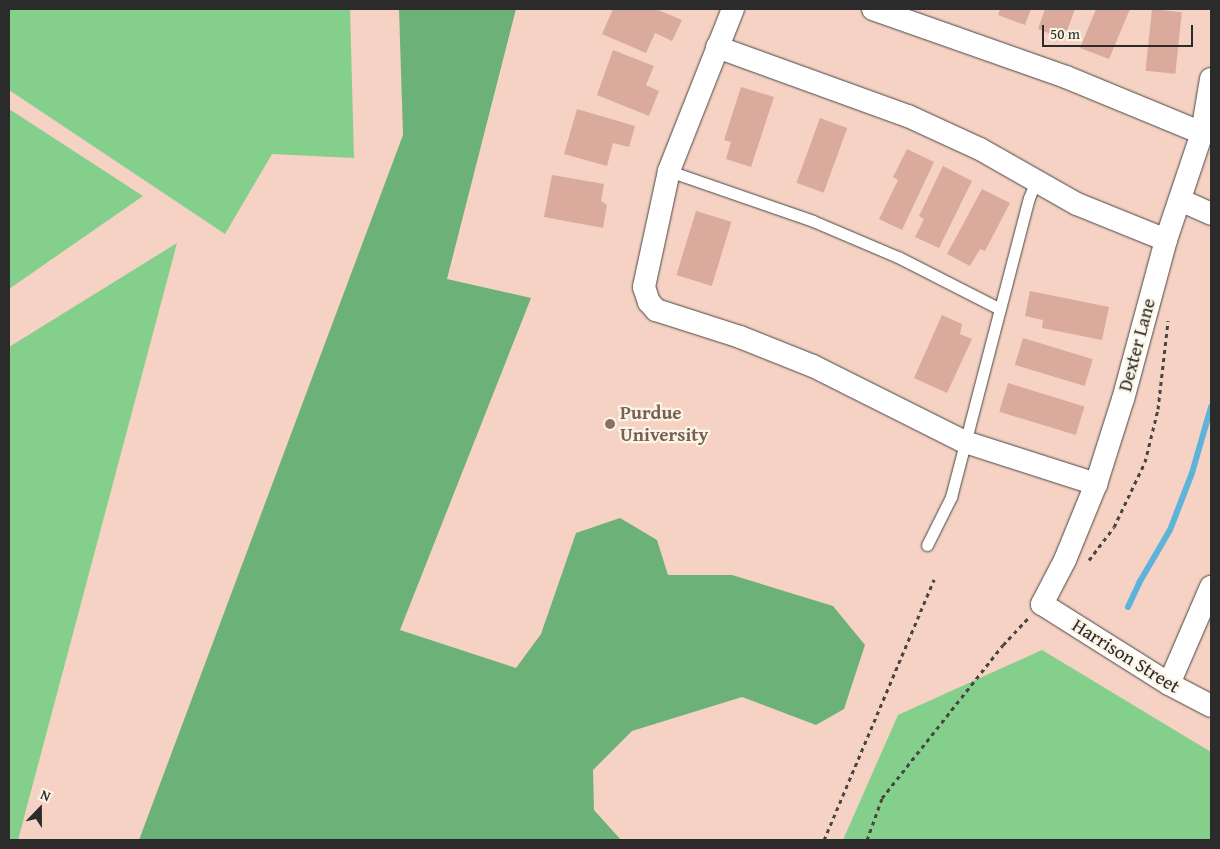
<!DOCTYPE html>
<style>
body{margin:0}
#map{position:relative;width:1220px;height:849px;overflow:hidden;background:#f5e2c6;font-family:"Gentium Book Plus",serif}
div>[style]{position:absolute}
.built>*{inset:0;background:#f5d2c3;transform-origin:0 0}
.green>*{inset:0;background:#85cf8c}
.forest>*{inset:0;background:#6cb278}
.stream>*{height:6px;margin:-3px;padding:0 3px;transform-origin:3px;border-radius:3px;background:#5eb3da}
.building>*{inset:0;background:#daab9c;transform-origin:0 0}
.path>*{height:3px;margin-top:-1.5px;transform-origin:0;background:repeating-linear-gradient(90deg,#494642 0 4px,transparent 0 8px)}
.roads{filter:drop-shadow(0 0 1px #494642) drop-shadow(0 0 1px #494642)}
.lane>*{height:11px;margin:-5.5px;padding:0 5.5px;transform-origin:5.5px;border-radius:5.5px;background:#fff}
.street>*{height:22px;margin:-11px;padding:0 11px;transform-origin:11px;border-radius:11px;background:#fff}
.dots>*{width:14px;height:14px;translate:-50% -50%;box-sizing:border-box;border:2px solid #fcf5e5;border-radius:50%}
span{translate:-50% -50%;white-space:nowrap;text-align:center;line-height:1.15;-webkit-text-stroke:4.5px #fcf5e5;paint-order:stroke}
.street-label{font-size:19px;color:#2b2b2b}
.education-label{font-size:19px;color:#785e54;font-weight:700}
.left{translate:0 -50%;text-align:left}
.frame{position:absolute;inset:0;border:10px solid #2b2b2b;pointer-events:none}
.north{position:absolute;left:15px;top:784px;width:50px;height:50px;-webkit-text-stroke:4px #fcf5e5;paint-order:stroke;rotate:22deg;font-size:14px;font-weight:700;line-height:20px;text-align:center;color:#2b2b2b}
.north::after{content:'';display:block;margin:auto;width:18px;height:22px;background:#2b2b2b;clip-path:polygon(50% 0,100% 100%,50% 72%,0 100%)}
.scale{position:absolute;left:1042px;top:25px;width:151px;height:22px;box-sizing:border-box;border:2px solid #2b2b2b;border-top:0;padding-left:6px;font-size:15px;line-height:18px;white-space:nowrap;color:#2b2b2b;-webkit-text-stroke:4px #fcf5e5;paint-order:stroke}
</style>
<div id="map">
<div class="built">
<i style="left:9px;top:9px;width:1202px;height:831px"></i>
</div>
<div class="green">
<i style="clip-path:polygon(9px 9px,350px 9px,354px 158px,272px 154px,225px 234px,9px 90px)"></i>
<i style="clip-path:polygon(9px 109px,143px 196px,9px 289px)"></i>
<i style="clip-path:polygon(177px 243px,18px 840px,9px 840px,9px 347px)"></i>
<i style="clip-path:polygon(1042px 650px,1211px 752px,1211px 840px,843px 840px,898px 715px)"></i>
</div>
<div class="forest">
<i style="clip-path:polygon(399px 9px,516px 9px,447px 279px,531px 298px,400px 630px,516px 668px,541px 634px,576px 533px,620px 518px,657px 540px,668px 575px,732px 575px,833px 606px,865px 645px,844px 709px,816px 725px,742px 697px,632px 731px,593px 770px,594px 810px,621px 840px,139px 840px,403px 135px)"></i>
</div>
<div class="stream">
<i style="left:1128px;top:607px;width:26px;rotate:-65deg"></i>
<i style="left:1139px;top:583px;width:61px;rotate:-59.7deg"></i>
<i style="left:1170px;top:530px;width:61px;rotate:-68.9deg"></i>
<i style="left:1192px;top:473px;width:69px;rotate:-73.9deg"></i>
</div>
<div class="building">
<i style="clip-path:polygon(613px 9px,656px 9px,682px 20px,672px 41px,655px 33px,646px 53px,602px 34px)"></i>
<i style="clip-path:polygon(1000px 9px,1031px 9px,1025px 25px,998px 15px)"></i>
<i style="clip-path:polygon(1045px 9px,1075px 9px,1064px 39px,1038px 29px)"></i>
<i style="clip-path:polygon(1096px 9px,1130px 9px,1109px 59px,1080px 48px)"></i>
<i style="left:1152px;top:9px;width:30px;height:62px;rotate:6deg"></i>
<i style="clip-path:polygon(613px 50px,654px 66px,646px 85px,659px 91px,649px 116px,597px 95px)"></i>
<i style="clip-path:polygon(741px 87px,774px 97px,751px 167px,726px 159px,731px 142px,724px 140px)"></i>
<i style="clip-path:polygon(577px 109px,635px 126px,629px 147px,613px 143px,607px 166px,564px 154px)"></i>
<i style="left:820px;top:118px;width:29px;height:69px;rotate:20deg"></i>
<i style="clip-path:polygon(907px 149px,934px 162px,902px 230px,879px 219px,898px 180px,893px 177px)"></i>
<i style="clip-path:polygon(943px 166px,972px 181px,939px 248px,915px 237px,924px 219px,919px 216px)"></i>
<i style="clip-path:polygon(552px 175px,604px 184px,601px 201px,607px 205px,603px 228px,544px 217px)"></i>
<i style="clip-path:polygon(982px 189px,1010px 203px,985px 251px,980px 249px,970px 266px,947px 254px)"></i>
<i style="left:696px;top:211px;width:37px;height:67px;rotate:17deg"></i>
<i style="clip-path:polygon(1030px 291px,1109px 307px,1102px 340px,1042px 328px,1043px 320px,1025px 316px)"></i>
<i style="clip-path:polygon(942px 315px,962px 324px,960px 334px,972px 339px,947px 393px,914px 378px)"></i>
<i style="left:1023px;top:338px;width:73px;height:28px;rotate:17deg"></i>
<i style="left:1008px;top:383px;width:80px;height:30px;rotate:17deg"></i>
</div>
<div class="path">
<i style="left:1089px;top:560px;width:41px;rotate:-52.9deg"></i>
<i style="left:1114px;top:527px;width:72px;rotate:-64.5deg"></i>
<i style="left:1145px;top:462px;width:55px;rotate:-76.2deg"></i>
<i style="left:1158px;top:409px;width:89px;rotate:-83.5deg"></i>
<i style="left:824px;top:840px;width:283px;rotate:-67.1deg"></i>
<i style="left:867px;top:840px;width:45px;rotate:-70.3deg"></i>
<i style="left:882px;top:798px;width:195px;rotate:-51.7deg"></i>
<i style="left:1003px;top:645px;width:37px;rotate:-47deg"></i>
</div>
<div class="roads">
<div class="lane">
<i style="left:669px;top:171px;width:152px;rotate:19.1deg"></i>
<i style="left:813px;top:221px;width:92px;rotate:23deg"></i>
<i style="left:898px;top:257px;width:114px;rotate:27deg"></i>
<i style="left:927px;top:545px;width:54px;rotate:-63.4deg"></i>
<i style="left:951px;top:497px;width:309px;rotate:-75.4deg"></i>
<i style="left:1029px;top:198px;width:18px;rotate:-68deg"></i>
</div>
<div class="street">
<i style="left:733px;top:9px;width:174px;rotate:111.6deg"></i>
<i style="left:669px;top:171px;width:119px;rotate:102.2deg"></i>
<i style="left:644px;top:287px;width:16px;rotate:72deg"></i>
<i style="left:649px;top:302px;width:11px;rotate:49deg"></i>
<i style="left:656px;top:310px;width:88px;rotate:17.8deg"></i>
<i style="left:740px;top:337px;width:79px;rotate:21.7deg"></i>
<i style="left:813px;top:366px;width:170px;rotate:26.6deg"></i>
<i style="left:965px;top:442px;width:138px;rotate:17.8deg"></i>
<i style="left:873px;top:9px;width:205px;rotate:19.4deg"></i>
<i style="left:1066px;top:77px;width:147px;rotate:22.4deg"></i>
<i style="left:717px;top:47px;width:203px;rotate:19.9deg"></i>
<i style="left:908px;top:116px;width:79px;rotate:24.6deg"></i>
<i style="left:980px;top:149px;width:112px;rotate:29.6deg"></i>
<i style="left:1077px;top:204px;width:96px;rotate:22deg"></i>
<i style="left:1211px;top:79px;width:55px;rotate:99.5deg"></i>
<i style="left:1202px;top:133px;width:113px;rotate:108.6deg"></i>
<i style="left:1166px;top:240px;width:165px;rotate:105.1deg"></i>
<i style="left:1123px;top:399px;width:89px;rotate:107.6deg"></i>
<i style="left:1096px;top:484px;width:82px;rotate:112.2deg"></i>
<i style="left:1065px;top:560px;width:50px;rotate:117.6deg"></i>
<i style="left:1042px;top:604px;width:150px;rotate:32.2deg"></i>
<i style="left:1169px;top:684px;width:47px;rotate:27.6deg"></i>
<i style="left:1180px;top:200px;width:34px;rotate:24deg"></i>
<i style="left:1169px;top:684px;width:106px;rotate:-66.6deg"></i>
</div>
</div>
<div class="dots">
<i style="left:610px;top:424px;background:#8d6e63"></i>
</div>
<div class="street-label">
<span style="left:1137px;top:345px;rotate:-75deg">Dexter Lane</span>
<span style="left:1126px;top:656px;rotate:32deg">Harrison Street</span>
</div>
<div class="education-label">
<span class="left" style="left:620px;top:424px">Purdue<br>University</span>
</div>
<div class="frame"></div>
<div class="north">N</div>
<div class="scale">50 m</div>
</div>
